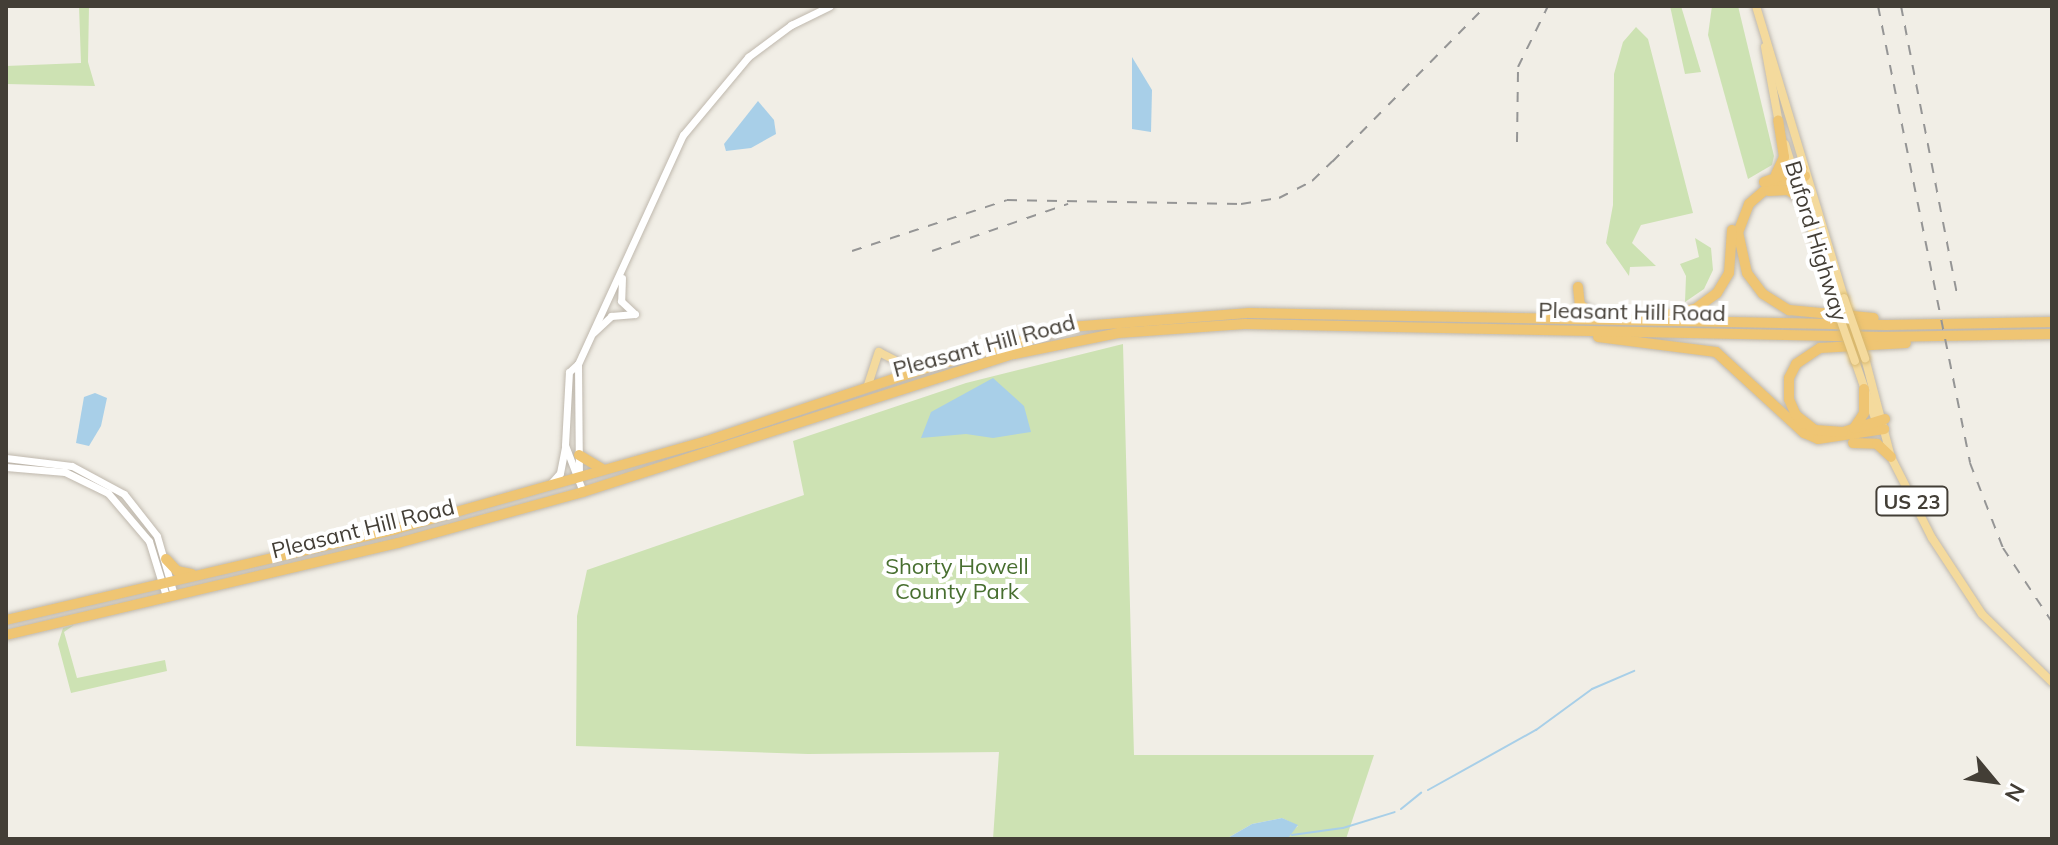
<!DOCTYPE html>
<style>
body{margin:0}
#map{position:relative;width:2058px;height:845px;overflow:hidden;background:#f1eee6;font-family:Mulish,sans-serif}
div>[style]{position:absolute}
.green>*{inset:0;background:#cde2b3}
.water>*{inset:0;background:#a8cfe8}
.stream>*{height:2px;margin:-1px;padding:0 1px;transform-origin:1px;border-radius:1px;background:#a8cfe8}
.roads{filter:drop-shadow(0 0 2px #bfb8ad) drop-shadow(0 0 2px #bfb8ad)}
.minor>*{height:7px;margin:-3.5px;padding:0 3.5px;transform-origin:3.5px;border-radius:3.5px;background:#fff}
.major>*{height:8px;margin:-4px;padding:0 4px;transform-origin:4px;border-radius:4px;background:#f4da9d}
.highway>*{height:10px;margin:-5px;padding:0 5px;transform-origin:5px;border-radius:5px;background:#efc573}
.rail>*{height:2px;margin-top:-1px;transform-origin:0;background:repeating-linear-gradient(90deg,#959595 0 10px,transparent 0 20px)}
.bridges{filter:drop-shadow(0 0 2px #d7b76e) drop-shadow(0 0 2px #d7b76e)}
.major-bridge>*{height:8px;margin:-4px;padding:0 4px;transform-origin:4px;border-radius:4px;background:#f4da9d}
span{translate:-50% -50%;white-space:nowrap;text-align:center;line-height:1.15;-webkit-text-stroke:8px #fff;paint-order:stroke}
.shield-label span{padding:2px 6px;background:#fff;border:2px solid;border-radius:6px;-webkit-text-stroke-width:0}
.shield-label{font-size:20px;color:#433e36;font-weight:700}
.street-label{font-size:22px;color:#433e36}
.park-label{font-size:22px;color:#486f30}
.frame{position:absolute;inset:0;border:8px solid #433e36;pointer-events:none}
.north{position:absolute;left:1954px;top:741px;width:80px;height:80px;-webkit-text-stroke:6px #fff;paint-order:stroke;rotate:119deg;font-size:22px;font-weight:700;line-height:32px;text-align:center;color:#433e36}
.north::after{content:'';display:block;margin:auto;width:28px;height:36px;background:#433e36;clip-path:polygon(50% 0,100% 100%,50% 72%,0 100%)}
</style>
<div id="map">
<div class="green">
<i style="clip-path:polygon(79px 6px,89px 6px,88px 62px,95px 86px,6px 84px,6px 66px,81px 63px)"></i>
<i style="clip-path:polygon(1670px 6px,1681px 6px,1701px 72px,1685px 74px)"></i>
<i style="clip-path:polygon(1712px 6px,1738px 6px,1774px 156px,1772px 165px,1748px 179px,1708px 35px)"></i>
<i style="clip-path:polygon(1636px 27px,1648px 39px,1693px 213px,1641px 225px,1632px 243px,1656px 266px,1630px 267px,1629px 276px,1606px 243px,1613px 205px,1614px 74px,1623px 42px)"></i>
<i style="clip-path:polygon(1695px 238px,1711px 248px,1713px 270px,1704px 289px,1685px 302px,1686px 276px,1680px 264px,1699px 257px)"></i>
<i style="clip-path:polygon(1123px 344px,1134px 755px,1374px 755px,1346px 839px,1282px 839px,1298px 826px,1282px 818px,1252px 824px,1226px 839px,993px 839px,999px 752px,808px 754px,576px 746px,577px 616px,587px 570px,804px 495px,793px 441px,966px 383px)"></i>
<i style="clip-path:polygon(74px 625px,64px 632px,77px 678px,165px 660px,167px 671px,71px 693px,58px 644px,63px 628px)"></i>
</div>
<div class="water">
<i style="clip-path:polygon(1132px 57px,1152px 90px,1151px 132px,1132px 129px)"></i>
<i style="clip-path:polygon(758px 101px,774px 120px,776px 134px,751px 148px,726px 151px,724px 144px)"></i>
<i style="clip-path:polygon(993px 378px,1024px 406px,1031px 432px,993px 438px,966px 434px,921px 438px,931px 412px)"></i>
<i style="clip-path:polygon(95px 393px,107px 398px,101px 426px,89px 446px,76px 443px,84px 397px)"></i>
<i style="clip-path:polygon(1282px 818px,1298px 825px,1289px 837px,1226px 839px,1252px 824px)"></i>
</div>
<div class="stream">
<i style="left:1428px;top:790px;width:124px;rotate:-29.1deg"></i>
<i style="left:1536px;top:730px;width:69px;rotate:-36.2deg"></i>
<i style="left:1592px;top:689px;width:46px;rotate:-23.2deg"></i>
<i style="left:1401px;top:809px;width:26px;rotate:-39deg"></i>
<i style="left:1292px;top:835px;width:51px;rotate:-7.8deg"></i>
<i style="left:1343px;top:828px;width:54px;rotate:-17.1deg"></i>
</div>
<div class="roads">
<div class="minor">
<i style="left:622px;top:278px;width:23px;rotate:92deg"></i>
<i style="left:621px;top:301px;width:19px;rotate:43deg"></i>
<i style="left:593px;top:333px;width:25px;rotate:-43deg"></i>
<i style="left:611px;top:316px;width:24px;rotate:-5deg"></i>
<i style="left:578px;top:364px;width:113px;rotate:89.5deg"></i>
<i style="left:6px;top:458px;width:66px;rotate:6.9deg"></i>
<i style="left:72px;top:466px;width:59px;rotate:28.3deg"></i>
<i style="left:124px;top:494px;width:53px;rotate:51.8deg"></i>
<i style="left:157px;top:536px;width:61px;rotate:73.9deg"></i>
<i style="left:6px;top:467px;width:59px;rotate:4.8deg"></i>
<i style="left:65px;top:472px;width:48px;rotate:26deg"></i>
<i style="left:108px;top:493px;width:63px;rotate:49.5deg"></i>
<i style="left:149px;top:541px;width:58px;rotate:72.8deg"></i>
<i style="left:551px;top:483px;width:13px;rotate:-48deg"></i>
<i style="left:560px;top:473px;width:26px;rotate:-79deg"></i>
<i style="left:583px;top:492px;width:50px;rotate:-111deg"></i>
<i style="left:565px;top:445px;width:73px;rotate:-86.9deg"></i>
<i style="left:569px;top:372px;width:12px;rotate:-42deg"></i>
<i style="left:578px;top:364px;width:252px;rotate:-65.4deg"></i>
<i style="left:683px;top:135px;width:102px;rotate:-50.2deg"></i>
<i style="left:748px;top:57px;width:54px;rotate:-36.7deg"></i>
<i style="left:791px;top:25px;width:43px;rotate:-26deg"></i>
</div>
<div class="major">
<i style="left:1756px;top:6px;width:305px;rotate:73.2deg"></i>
<i style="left:1765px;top:47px;width:77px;rotate:79.6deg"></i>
<i style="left:1785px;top:144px;width:174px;rotate:72.6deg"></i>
<i style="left:1865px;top:358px;width:102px;rotate:75.3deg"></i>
<i style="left:1891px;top:457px;width:91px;rotate:63.2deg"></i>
<i style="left:1932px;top:538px;width:91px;rotate:56.7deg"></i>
<i style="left:1982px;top:614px;width:98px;rotate:44.2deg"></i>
<i style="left:1855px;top:361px;width:67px;rotate:70.8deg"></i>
<i style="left:867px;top:388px;width:38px;rotate:-72deg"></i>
<i style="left:879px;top:352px;width:42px;rotate:27.2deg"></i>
</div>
<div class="highway">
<i style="left:1776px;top:174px;width:19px;rotate:-65deg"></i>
<i style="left:1784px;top:157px;width:37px;rotate:-99deg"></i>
<i style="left:1805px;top:176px;width:33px;rotate:168deg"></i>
<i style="left:1773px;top:183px;width:32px;rotate:139deg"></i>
<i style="left:1749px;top:204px;width:30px;rotate:111deg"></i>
<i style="left:1738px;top:232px;width:42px;rotate:77.6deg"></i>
<i style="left:1747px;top:273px;width:26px;rotate:53deg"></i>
<i style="left:1763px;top:294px;width:31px;rotate:32deg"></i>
<i style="left:1789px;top:310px;width:85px;rotate:5.4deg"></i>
<i style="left:1764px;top:182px;width:41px;rotate:-19.7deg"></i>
<i style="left:1769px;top:191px;width:19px;rotate:-3deg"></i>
<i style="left:1788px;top:190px;width:17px;rotate:36deg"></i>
<i style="left:1578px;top:287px;width:18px;rotate:84deg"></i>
<i style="left:1580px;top:305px;width:22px;rotate:32deg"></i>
<i style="left:1662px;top:316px;width:34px;rotate:-12deg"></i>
<i style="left:1695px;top:309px;width:27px;rotate:-36deg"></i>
<i style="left:1717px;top:293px;width:23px;rotate:-59deg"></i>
<i style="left:1729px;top:273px;width:43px;rotate:-86deg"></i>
<i style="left:1598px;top:337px;width:119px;rotate:7.2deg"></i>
<i style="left:1716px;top:352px;width:120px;rotate:42.6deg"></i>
<i style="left:1804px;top:433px;width:15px;rotate:23deg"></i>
<i style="left:1818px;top:439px;width:67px;rotate:-8.6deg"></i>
<i style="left:1885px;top:419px;width:44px;rotate:162.8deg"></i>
<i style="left:1843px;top:432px;width:28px;rotate:-176deg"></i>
<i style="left:1815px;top:430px;width:24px;rotate:-142deg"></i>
<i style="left:1796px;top:415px;width:17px;rotate:-114deg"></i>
<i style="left:1789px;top:399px;width:21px;rotate:-90deg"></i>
<i style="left:1789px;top:378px;width:16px;rotate:-63deg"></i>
<i style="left:1796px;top:364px;width:29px;rotate:-34deg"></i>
<i style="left:1820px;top:348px;width:86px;rotate:-3.3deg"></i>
<i style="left:1854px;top:428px;width:18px;rotate:-56deg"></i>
<i style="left:1864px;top:413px;width:24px;rotate:-90deg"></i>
<i style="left:1853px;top:443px;width:24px;rotate:2deg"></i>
<i style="left:1877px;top:444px;width:19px;rotate:43deg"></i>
<i style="left:579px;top:455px;width:26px;rotate:31deg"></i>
<i style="left:166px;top:559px;width:16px;rotate:47deg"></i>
<i style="left:177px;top:571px;width:15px;rotate:11deg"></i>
<i style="left:6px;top:620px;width:400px;rotate:-13.1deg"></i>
<i style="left:396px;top:529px;width:323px;rotate:-15.8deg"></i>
<i style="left:707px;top:441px;width:234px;rotate:-18.4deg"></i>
<i style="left:929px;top:367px;width:147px;rotate:-15.8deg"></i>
<i style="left:1070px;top:327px;width:180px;rotate:-4.5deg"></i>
<i style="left:1249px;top:313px;width:637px;rotate:1.08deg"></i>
<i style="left:1886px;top:325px;width:166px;rotate:-1deg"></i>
<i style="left:6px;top:635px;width:403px;rotate:-13.2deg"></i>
<i style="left:398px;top:543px;width:192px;rotate:-15.4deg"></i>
<i style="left:583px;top:492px;width:453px;rotate:-17.8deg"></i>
<i style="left:1014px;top:354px;width:106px;rotate:-11.4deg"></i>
<i style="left:1118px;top:333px;width:127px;rotate:-4.1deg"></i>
<i style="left:1245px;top:324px;width:637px;rotate:1.17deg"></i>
<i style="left:1882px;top:337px;width:170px;rotate:-1deg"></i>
</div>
</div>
<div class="rail">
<i style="left:1878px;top:6px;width:466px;rotate:78.6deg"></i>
<i style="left:1970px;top:463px;width:91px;rotate:68.8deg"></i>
<i style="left:2003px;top:548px;width:89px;rotate:56.5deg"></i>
<i style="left:1901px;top:6px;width:293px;rotate:79deg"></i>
<i style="left:1517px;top:142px;width:75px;rotate:-89.2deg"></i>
<i style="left:1518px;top:67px;width:68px;rotate:-63.8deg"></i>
<i style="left:852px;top:251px;width:163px;rotate:-18.2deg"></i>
<i style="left:1007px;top:200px;width:234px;rotate:1deg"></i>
<i style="left:1241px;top:204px;width:38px;rotate:-9deg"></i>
<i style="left:1279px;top:198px;width:37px;rotate:-27deg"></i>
<i style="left:1312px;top:181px;width:28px;rotate:-44deg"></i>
<i style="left:1332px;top:162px;width:219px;rotate:-45.4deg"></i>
<i style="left:932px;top:251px;width:144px;rotate:-19.1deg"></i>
</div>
<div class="bridges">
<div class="major-bridge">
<i style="left:1844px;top:298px;width:64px;rotate:70.7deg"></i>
<i style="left:1837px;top:310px;width:54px;rotate:70.6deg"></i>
</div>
</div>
<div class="shield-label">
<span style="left:1912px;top:501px">US 23</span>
</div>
<div class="street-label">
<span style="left:1816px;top:241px;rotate:73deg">Buford Highway</span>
<span style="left:1632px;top:312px;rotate:1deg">Pleasant Hill Road</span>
<span style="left:984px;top:346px;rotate:-15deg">Pleasant Hill Road</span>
<span style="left:363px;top:529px;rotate:-14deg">Pleasant Hill Road</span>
</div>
<div class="park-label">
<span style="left:957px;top:579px">Shorty Howell<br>County Park</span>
</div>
<div class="frame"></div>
<div class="north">N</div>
</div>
